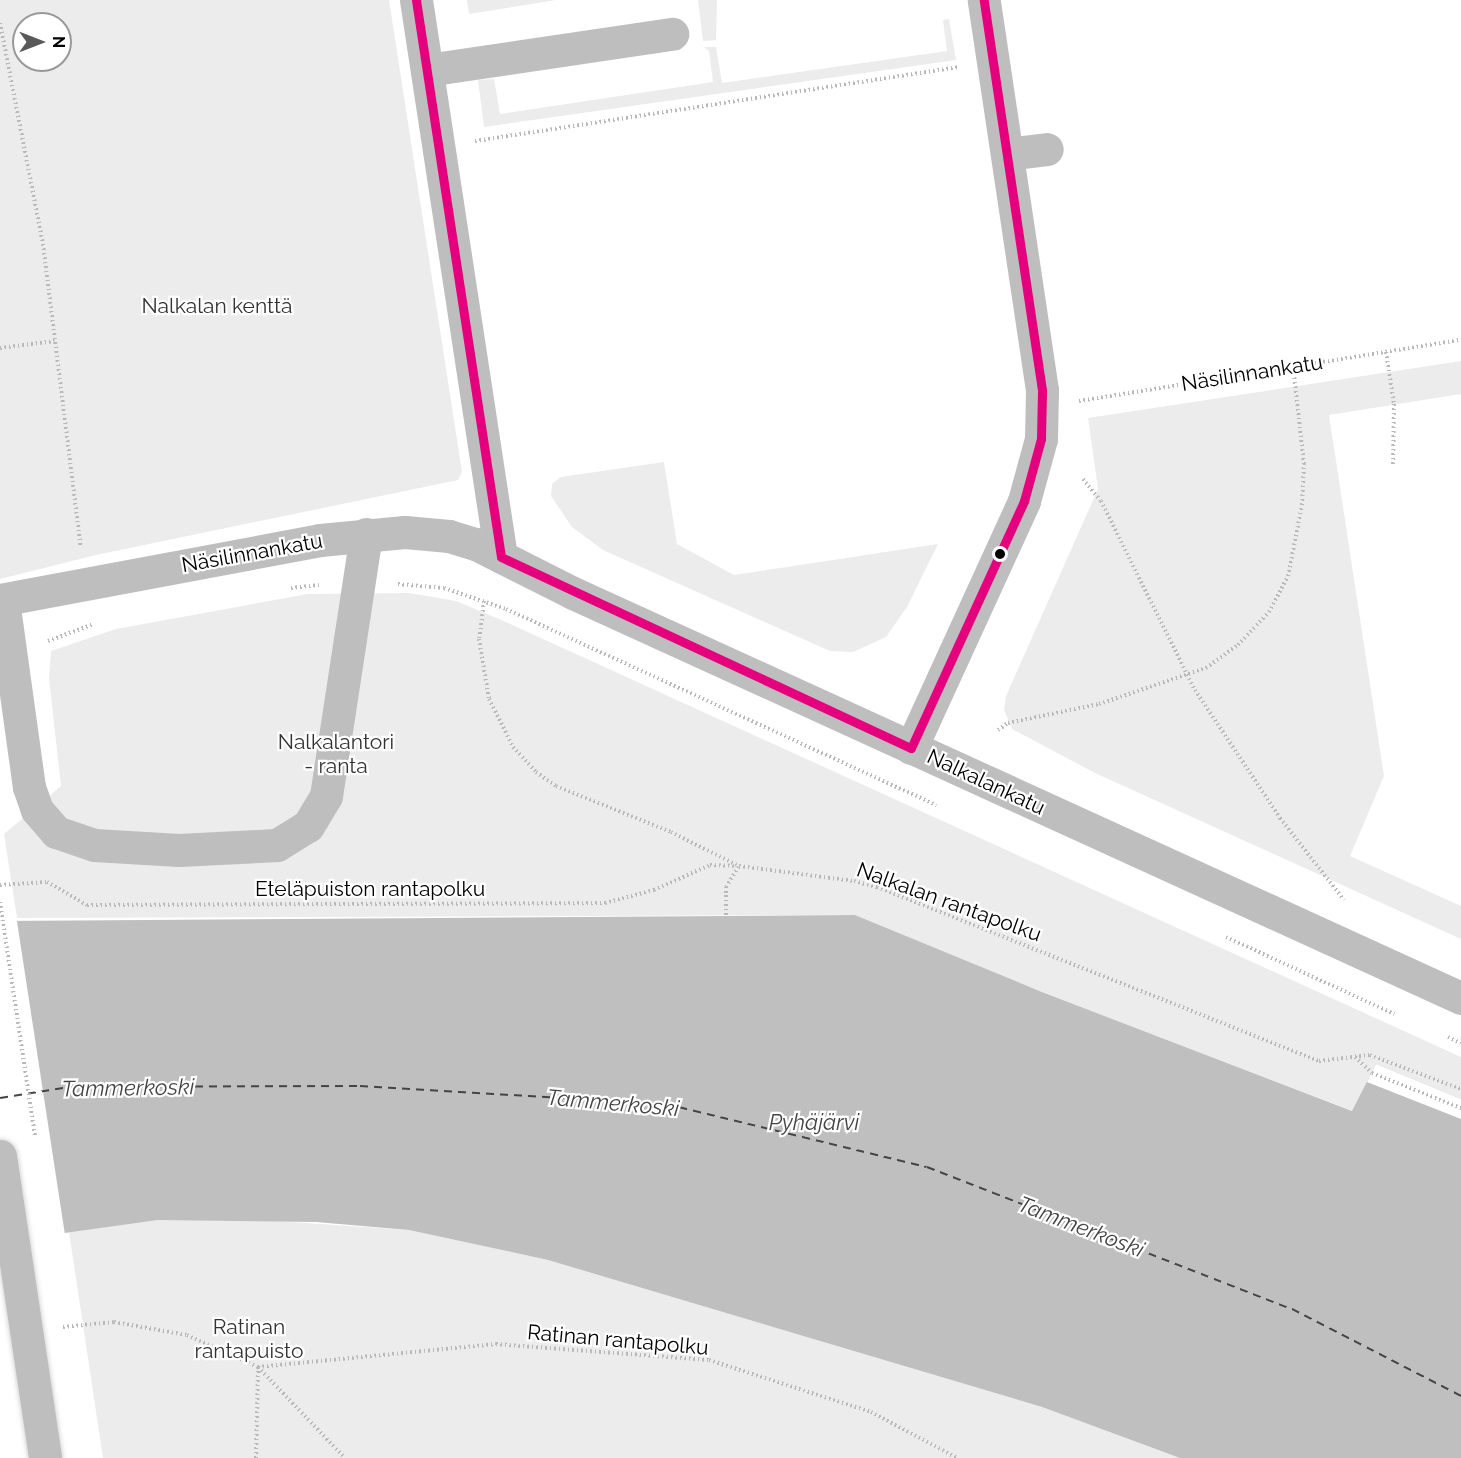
<!DOCTYPE html>
<meta charset="utf-8">
<style>
body{margin:0}
#map{position:relative;width:1461px;height:1458px;overflow:hidden;background:#fff;font-family:Raleway,sans-serif}
div>[style]{position:absolute}
.green>*{inset:0;background:#ececec}
.water>*{inset:0;background:#bfbfbf}
.pier>*{inset:0;background:#fff}
.ferry>*{height:1.5px;margin-top:-0.75px;transform-origin:0;background:repeating-linear-gradient(90deg,#444 0 8px,transparent 0 14px)}
.path>*{height:4px;margin-top:-2px;transform-origin:0;background:repeating-linear-gradient(90deg,#b9b9b9 0 1.5px,transparent 0 4.5px)}
.minor>*{height:33px;margin:-16.5px;padding:0 16.5px;transform-origin:16.5px;border-radius:16.5px;background:#bebebe}
.path-bridge>*{height:4px;margin-top:-2px;transform-origin:0;background:repeating-linear-gradient(90deg,#b9b9b9 0 1.5px,transparent 0 4.5px)}
.bridges{filter:drop-shadow(0 0 2px #dbdbdb) drop-shadow(0 0 2px #dbdbdb)}
.major-bridge>*{height:33px;margin:-16.5px;padding:0 16.5px;transform-origin:16.5px;border-radius:16.5px;background:#bebebe}
.bus-1>*{height:9px;margin:-4.5px;padding:0 4.5px;transform-origin:4.5px;border-radius:4.5px;background:#e5007d}
.dots>*{width:16px;height:16px;translate:-50% -50%;box-sizing:border-box;border:3px solid #fff;border-radius:50%}
span{translate:-50% -50%;white-space:nowrap;text-align:center;line-height:1.15;-webkit-text-stroke:4.5px #fff;paint-order:stroke}
.park-label{font-size:21px;color:#333}
.street-label{font-size:21px;color:#000}
.water-label{font-size:22px;color:#444;font-style:italic}
.north{position:absolute;left:12px;top:12px;width:60px;height:60px;box-sizing:border-box;background:#fff;border:2px solid #999;border-radius:50%;rotate:90deg;font-size:16px;font-weight:700;line-height:24px;text-align:center;color:#000}
.north::after{content:'';display:block;margin:auto;width:21px;height:27px;background:#595959;clip-path:polygon(50% 0,100% 100%,50% 72%,0 100%)}
</style>
<div id="map">
<div class="green">
<i style="clip-path:polygon(evenodd,0 0,389px 0,462px 472px,458px 480px,96px 555px,0 579px,0 0,24px 24px,60px 24px,60px 60px,24px 60px,24px 24px)"></i>
<i style="clip-path:polygon(467px 0,556px 0,469px 14px)"></i>
<i style="clip-path:polygon(698px 0,717px 0,716px 40px,703px 41px)"></i>
<i style="clip-path:polygon(949px 19px,956px 60px,484px 127px,478px 80px,494px 79px,500px 114px,713px 82px,709px 51px,704px 47px,716px 47px,722px 83px,947px 51px,943px 20px)"></i>
<i style="clip-path:polygon(1461px 361px,1461px 394px,1329px 415px,1384px 776px,1350px 856px,1461px 906px,1461px 939px,1095px 773px,1012px 729px,1004px 710px,1006px 696px,1098px 489px,1088px 418px)"></i>
<i style="clip-path:polygon(664px 462px,677px 544px,734px 575px,938px 544px,907px 607px,886px 637px,853px 652px,830px 651px,603px 550px,572px 527px,551px 496px,552px 484px,561px 477px)"></i>
<i style="clip-path:polygon(409px 593px,456px 601px,499px 619px,1461px 1057px,1461px 1119px,1364px 1088px,1353px 1111px,1042px 992px,855px 915px,17px 918px,4px 834px,61px 786px,49px 678px,51px 651px,116px 629px,308px 594px)"></i>
<i style="clip-path:polygon(246px 1219px,409px 1230px,548px 1260px,1042px 1407px,1180px 1458px,103px 1458px,69px 1232px,158px 1220px)"></i>
</div>
<div class="water">
<i style="clip-path:polygon(855px 915px,1042px 992px,1352px 1111px,1376px 1064px,1461px 1099px,1461px 1458px,1180px 1458px,1042px 1407px,548px 1260px,409px 1230px,316px 1222px,158px 1220px,0 1242px,0 921px)"></i>
</div>
<div class="pier">
<i style="clip-path:polygon(16px 915px,65px 1235px,0 1245px,0 918px)"></i>
<i style="clip-path:polygon(1376px 1064px,1461px 1099px,1461px 1119px,1367px 1082px)"></i>
</div>
<div class="ferry">
<i style="left:0;top:1098px;width:70px;rotate:-9.1deg"></i>
<i style="left:69px;top:1087px;width:291px;rotate:-0.2deg"></i>
<i style="left:360px;top:1086px;width:307px;rotate:3.4deg"></i>
<i style="left:666px;top:1104px;width:268px;rotate:13.6deg"></i>
<i style="left:927px;top:1167px;width:392px;rotate:21.3deg"></i>
<i style="left:1292px;top:1309px;width:190px;rotate:27.2deg"></i>
</div>
<div class="path">
<i style="left:0;top:23px;width:225px;rotate:79deg"></i>
<i style="left:43px;top:244px;width:305px;rotate:82.9deg"></i>
<i style="left:475px;top:141px;width:488px;rotate:-8.7deg"></i>
<i style="left:0;top:348px;width:55px;rotate:-7.3deg"></i>
<i style="left:1386px;top:352px;width:53px;rotate:81.3deg"></i>
<i style="left:1394px;top:404px;width:63px;rotate:90.9deg"></i>
<i style="left:1079px;top:401px;width:387px;rotate:-9.1deg"></i>
<i style="left:1083px;top:479px;width:28px;rotate:51deg"></i>
<i style="left:1101px;top:501px;width:211px;rotate:63.6deg"></i>
<i style="left:1195px;top:690px;width:154px;rotate:56.4deg"></i>
<i style="left:1280px;top:818px;width:104px;rotate:52deg"></i>
<i style="left:398px;top:584px;width:46px;rotate:5deg"></i>
<i style="left:444px;top:588px;width:65px;rotate:18.7deg"></i>
<i style="left:506px;top:609px;width:473px;rotate:24.5deg"></i>
<i style="left:291px;top:588px;width:28px;rotate:-6deg"></i>
<i style="left:484px;top:601px;width:38px;rotate:97deg"></i>
<i style="left:479px;top:639px;width:61px;rotate:80.5deg"></i>
<i style="left:489px;top:699px;width:54px;rotate:63.4deg"></i>
<i style="left:513px;top:747px;width:34px;rotate:47deg"></i>
<i style="left:536px;top:772px;width:24px;rotate:35deg"></i>
<i style="left:556px;top:786px;width:124px;rotate:21.8deg"></i>
<i style="left:671px;top:832px;width:76px;rotate:26.6deg"></i>
<i style="left:739px;top:866px;width:116px;rotate:7.4deg"></i>
<i style="left:854px;top:881px;width:24px;rotate:15deg"></i>
<i style="left:877px;top:887px;width:475px;rotate:21.5deg"></i>
<i style="left:1319px;top:1061px;width:51px;rotate:-6.7deg"></i>
<i style="left:1370px;top:1055px;width:97px;rotate:20.5deg"></i>
<i style="left:48px;top:641px;width:49px;rotate:-20.3deg"></i>
<i style="left:998px;top:730px;width:12px;rotate:-35deg"></i>
<i style="left:1008px;top:723px;width:93px;rotate:-11.8deg"></i>
<i style="left:1099px;top:704px;width:113px;rotate:-18.6deg"></i>
<i style="left:1206px;top:668px;width:39px;rotate:-36deg"></i>
<i style="left:1238px;top:645px;width:45px;rotate:-46.8deg"></i>
<i style="left:1269px;top:612px;width:41px;rotate:-62.2deg"></i>
<i style="left:1288px;top:576px;width:72px;rotate:-78.8deg"></i>
<i style="left:1302px;top:505px;width:41px;rotate:-87.2deg"></i>
<i style="left:1304px;top:464px;width:99px;rotate:-96.4deg"></i>
<i style="left:0;top:885px;width:47px;rotate:-3.7deg"></i>
<i style="left:47px;top:882px;width:46px;rotate:29.9deg"></i>
<i style="left:87px;top:905px;width:518px;rotate:-0.22deg"></i>
<i style="left:605px;top:903px;width:51px;rotate:-14.9deg"></i>
<i style="left:654px;top:890px;width:61px;rotate:-24.1deg"></i>
<i style="left:710px;top:865px;width:25px;rotate:2deg"></i>
<i style="left:726px;top:915px;width:28px;rotate:-90deg"></i>
<i style="left:726px;top:887px;width:25px;rotate:-58deg"></i>
<i style="left:1226px;top:937px;width:185px;rotate:24.6deg"></i>
<i style="left:1448px;top:1037px;width:14px;rotate:25deg"></i>
<i style="left:1355px;top:1057px;width:23px;rotate:43deg"></i>
<i style="left:1372px;top:1073px;width:96px;rotate:21.5deg"></i>
<i style="left:63px;top:1327px;width:51px;rotate:-5.6deg"></i>
<i style="left:114px;top:1322px;width:74px;rotate:10.1deg"></i>
<i style="left:187px;top:1335px;width:78px;rotate:24.3deg"></i>
<i style="left:258px;top:1367px;width:126px;rotate:46.3deg"></i>
<i style="left:258px;top:1367px;width:239px;rotate:-5.5deg"></i>
<i style="left:496px;top:1344px;width:214px;rotate:4.3deg"></i>
<i style="left:709px;top:1360px;width:170px;rotate:17.8deg"></i>
<i style="left:871px;top:1412px;width:98px;rotate:28.1deg"></i>
<i style="left:256px;top:1458px;width:91px;rotate:-88.7deg"></i>
</div>
<div class="minor">
<i style="left:416px;top:0;width:563px;rotate:81.32deg"></i>
<i style="left:427px;top:70px;width:248px;rotate:-8.4deg"></i>
<i style="left:1007px;top:154px;width:40px;rotate:-7.1deg"></i>
<i style="left:0;top:600px;width:326px;rotate:-10.6deg"></i>
<i style="left:320px;top:540px;width:85px;rotate:-5.4deg"></i>
<i style="left:405px;top:532px;width:44px;rotate:5.2deg"></i>
<i style="left:449px;top:536px;width:28px;rotate:17deg"></i>
<i style="left:476px;top:544px;width:109px;rotate:26.8deg"></i>
<i style="left:573px;top:593px;width:976px;rotate:24.52deg"></i>
<i style="left:3px;top:600px;width:189px;rotate:82.1deg"></i>
<i style="left:29px;top:787px;width:24px;rotate:71deg"></i>
<i style="left:37px;top:810px;width:29px;rotate:49deg"></i>
<i style="left:56px;top:832px;width:40px;rotate:18.9deg"></i>
<i style="left:94px;top:845px;width:85px;rotate:3.4deg"></i>
<i style="left:179px;top:850px;width:98px;rotate:-2.9deg"></i>
<i style="left:277px;top:845px;width:36px;rotate:-32deg"></i>
<i style="left:308px;top:826px;width:35px;rotate:-59deg"></i>
<i style="left:326px;top:796px;width:265px;rotate:-81.3deg"></i>
<i style="left:911px;top:748px;width:272px;rotate:-65.4deg"></i>
<i style="left:1024px;top:501px;width:64px;rotate:-74.7deg"></i>
<i style="left:1041px;top:439px;width:49px;rotate:-88.8deg"></i>
<i style="left:1042px;top:390px;width:394px;rotate:-98.5deg"></i>
</div>
<div class="path-bridge">
<i style="left:0;top:902px;width:238px;rotate:81.5deg"></i>
</div>
<div class="bridges">
<div class="major-bridge">
<i style="left:0;top:1156px;width:305px;rotate:81.5deg"></i>
</div>
</div>
<div class="bus-1">
<i style="left:416px;top:0;width:563px;rotate:81.32deg"></i>
<i style="left:501px;top:557px;width:452px;rotate:25deg"></i>
<i style="left:911px;top:748px;width:272px;rotate:-65.4deg"></i>
<i style="left:1024px;top:501px;width:64px;rotate:-74.7deg"></i>
<i style="left:1041px;top:439px;width:49px;rotate:-88.8deg"></i>
<i style="left:1042px;top:390px;width:394px;rotate:-98.5deg"></i>
</div>
<div class="dots">
<i style="left:1000px;top:554px;background:#000"></i>
</div>
<div class="park-label">
<span style="left:217px;top:306px">Nalkalan kenttä</span>
<span style="left:336px;top:754px">Nalkalantori<br>- ranta</span>
<span style="left:249px;top:1339px">Ratinan<br>rantapuisto</span>
</div>
<div class="street-label">
<span style="left:1252px;top:373px;rotate:-9deg">Näsilinnankatu</span>
<span style="left:252px;top:553px;rotate:-10deg">Näsilinnankatu</span>
<span style="left:986px;top:782px;rotate:25deg">Nalkalankatu</span>
<span style="left:370px;top:889px">Eteläpuiston rantapolku</span>
<span style="left:949px;top:902px;rotate:20deg">Nalkalan rantapolku</span>
<span style="left:618px;top:1340px;rotate:5deg">Ratinan rantapolku</span>
</div>
<div class="water-label">
<span style="left:128px;top:1088px;rotate:-1deg">Tammerkoski</span>
<span style="left:613px;top:1103px;rotate:5deg">Tammerkoski</span>
<span style="left:814px;top:1123px">Pyhäjärvi</span>
<span style="left:1081px;top:1227px;rotate:21deg">Tammerkoski</span>
</div>
<div class="north">N</div>
</div>
